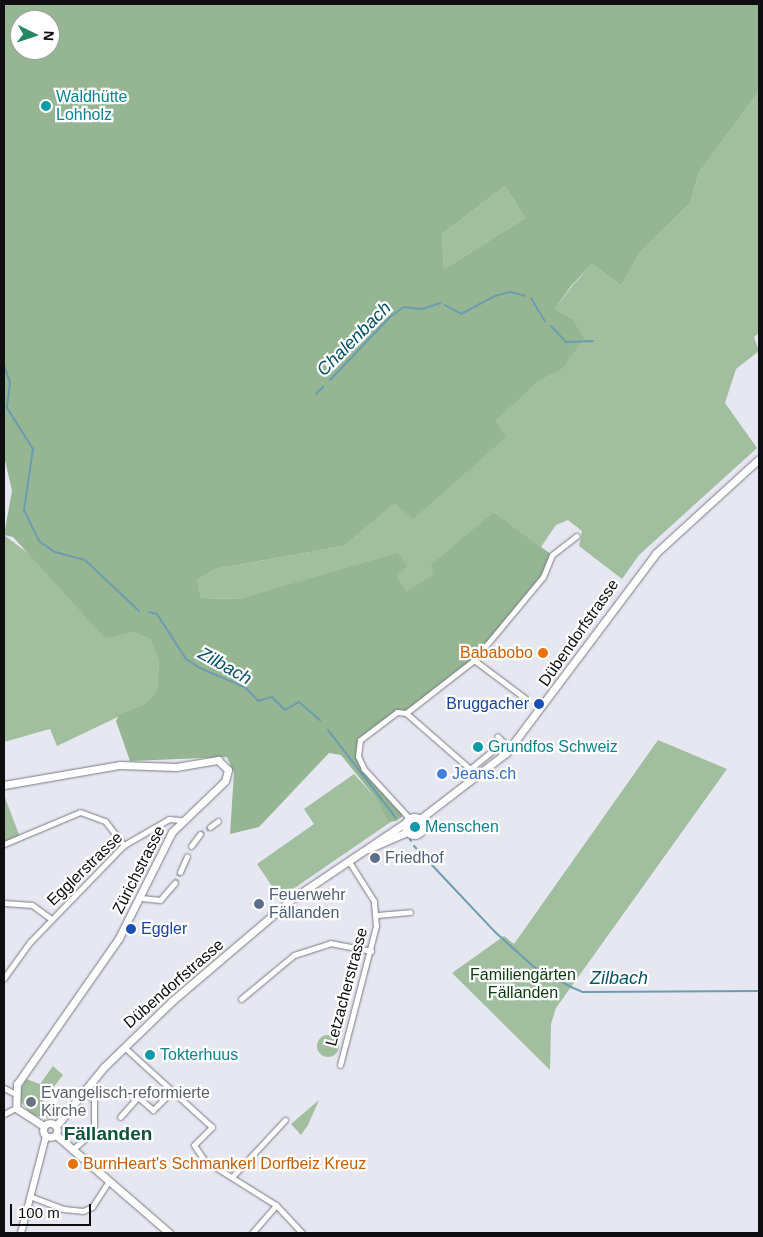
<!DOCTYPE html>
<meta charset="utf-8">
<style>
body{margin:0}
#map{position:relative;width:763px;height:1237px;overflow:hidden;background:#e7e7f2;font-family:Arial,sans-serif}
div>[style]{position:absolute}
.green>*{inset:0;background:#a1be9f}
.round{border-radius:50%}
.forest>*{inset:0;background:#95b593}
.stream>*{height:2px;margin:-1px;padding:0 1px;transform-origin:1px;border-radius:1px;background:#6b9daf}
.minor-tunnel>*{height:5px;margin-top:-2.5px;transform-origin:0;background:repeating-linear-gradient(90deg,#c6c6d0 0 5px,transparent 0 7.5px)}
.roads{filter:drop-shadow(0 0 1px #797983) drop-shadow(0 0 1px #797983)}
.minor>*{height:5px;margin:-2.5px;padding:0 2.5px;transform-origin:2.5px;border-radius:2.5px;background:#fff}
.tertiary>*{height:6px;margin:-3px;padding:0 3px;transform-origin:3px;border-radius:3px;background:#fff}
.secondary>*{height:7px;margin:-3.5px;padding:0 3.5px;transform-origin:3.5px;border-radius:3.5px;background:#fff}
.secondary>.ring{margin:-3.5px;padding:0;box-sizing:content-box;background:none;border:7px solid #fff;border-radius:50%}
.dots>*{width:14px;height:14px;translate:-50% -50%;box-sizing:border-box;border:2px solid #fff;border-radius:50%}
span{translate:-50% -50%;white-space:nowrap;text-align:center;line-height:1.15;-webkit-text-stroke:4.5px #fff;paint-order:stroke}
.culture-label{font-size:16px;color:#0d838f}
.left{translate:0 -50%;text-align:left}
.street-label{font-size:16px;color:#0e0e11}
.food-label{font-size:16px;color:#c56008}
.right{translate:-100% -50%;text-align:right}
.transit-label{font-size:16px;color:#164399}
.shop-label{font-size:16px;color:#366cbe}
.service-label{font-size:16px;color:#4e5e75}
.park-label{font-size:16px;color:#093a0c}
.worship-label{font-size:16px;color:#5b616d}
.water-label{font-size:18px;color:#085164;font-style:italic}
.quarter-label{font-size:19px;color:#0e543a;font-weight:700}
.frame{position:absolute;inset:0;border:5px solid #0e0e11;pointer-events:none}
.north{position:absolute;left:10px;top:10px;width:50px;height:50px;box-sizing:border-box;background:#fff;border:1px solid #9f9fa0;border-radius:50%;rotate:94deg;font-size:14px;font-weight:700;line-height:20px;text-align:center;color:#0e0e11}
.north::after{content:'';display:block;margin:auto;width:18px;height:22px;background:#258761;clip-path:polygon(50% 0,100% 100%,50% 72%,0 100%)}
.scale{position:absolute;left:10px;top:1204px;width:81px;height:22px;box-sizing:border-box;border:2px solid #0e0e11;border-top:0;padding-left:6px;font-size:15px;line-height:18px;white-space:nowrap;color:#0e0e11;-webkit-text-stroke:4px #fff;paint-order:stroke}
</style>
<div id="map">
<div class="green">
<i style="clip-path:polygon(759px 91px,759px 333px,754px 337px,759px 351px,736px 369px,725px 403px,757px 448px,639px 555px,622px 579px,579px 546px,582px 531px,568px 520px,556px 525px,541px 547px,494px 512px,435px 574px,407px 591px,397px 576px,293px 585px,239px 599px,201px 598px,197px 580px,215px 569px,344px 546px,537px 382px,561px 370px,572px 319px,555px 309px,572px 286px,592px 264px,621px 286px,641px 251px,690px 203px,699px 173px)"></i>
<i style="clip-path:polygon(505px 186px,525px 218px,444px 269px,442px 234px)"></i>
<i style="clip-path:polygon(4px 535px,132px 632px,150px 639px,159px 662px,157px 690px,145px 704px,57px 746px,50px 729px,4px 742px)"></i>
<i style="clip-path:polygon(658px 740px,727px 769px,556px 1008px,551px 1024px,550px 1070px,452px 973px,504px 936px,514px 944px)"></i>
<i style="clip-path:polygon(354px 774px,395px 819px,280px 898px,257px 864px,314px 824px,304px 809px)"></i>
<i style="clip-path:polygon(4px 795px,20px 837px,4px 844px)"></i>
<i class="round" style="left:317px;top:1035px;width:22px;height:22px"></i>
<i style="clip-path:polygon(53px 1066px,63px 1075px,43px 1101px,54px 1110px,48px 1118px,32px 1115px,20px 1101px,21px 1089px,26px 1079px,40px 1084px)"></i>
<i style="clip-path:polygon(319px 1100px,308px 1125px,301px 1135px,291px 1124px)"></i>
</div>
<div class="forest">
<i style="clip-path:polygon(evenodd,4px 4px,759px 4px,759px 91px,699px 173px,690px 203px,641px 251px,621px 286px,592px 264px,571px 286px,555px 309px,572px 319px,584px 338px,561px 370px,537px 382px,495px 421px,506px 437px,413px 519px,395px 503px,344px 546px,215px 569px,197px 580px,201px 598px,239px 599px,398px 553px,407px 566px,397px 576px,407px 591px,434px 574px,431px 565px,494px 512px,552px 555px,543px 577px,474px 660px,406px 713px,402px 711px,360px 740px,359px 760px,406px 814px,396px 821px,388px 822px,379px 802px,341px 755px,329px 753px,259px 827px,230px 834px,234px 773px,227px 757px,130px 761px,116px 721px,119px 715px,145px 704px,157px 690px,159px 662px,150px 639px,132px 632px,105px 638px,13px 537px,4px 535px,12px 491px,4px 456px,4px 4px,20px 20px,50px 20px,50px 50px,20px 50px,20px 20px,4px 4px,505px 186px,525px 218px,444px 269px,442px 234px,505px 186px)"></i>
</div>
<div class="stream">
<i style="left:531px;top:298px;width:27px;rotate:59deg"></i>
<i style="left:445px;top:305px;width:18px;rotate:29deg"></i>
<i style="left:461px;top:314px;width:38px;rotate:-28deg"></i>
<i style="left:495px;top:296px;width:16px;rotate:-15deg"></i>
<i style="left:510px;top:292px;width:16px;rotate:14deg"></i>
<i style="left:4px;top:307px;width:30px;rotate:90deg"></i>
<i style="left:551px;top:326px;width:22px;rotate:47deg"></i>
<i style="left:566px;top:342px;width:27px;rotate:-2deg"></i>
<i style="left:4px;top:344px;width:6px;rotate:90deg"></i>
<i style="left:4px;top:365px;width:18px;rotate:71deg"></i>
<i style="left:10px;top:382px;width:26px;rotate:97deg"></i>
<i style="left:7px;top:408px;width:49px;rotate:57.6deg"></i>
<i style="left:33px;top:449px;width:62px;rotate:98.4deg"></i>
<i style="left:24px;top:510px;width:34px;rotate:64deg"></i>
<i style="left:39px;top:541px;width:19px;rotate:35deg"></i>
<i style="left:55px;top:552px;width:31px;rotate:15deg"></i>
<i style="left:85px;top:560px;width:74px;rotate:43.4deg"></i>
<i style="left:330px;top:380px;width:87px;rotate:-46.4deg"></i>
<i style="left:390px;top:317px;width:17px;rotate:-36deg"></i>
<i style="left:404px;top:307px;width:18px;rotate:6deg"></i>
<i style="left:422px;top:309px;width:19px;rotate:-18deg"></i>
<i style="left:316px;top:394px;width:10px;rotate:-45deg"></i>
<i style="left:149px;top:612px;width:8px;rotate:14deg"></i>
<i style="left:157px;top:614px;width:54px;rotate:57.2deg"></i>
<i style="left:186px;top:659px;width:17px;rotate:33deg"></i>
<i style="left:200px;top:668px;width:50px;rotate:23.5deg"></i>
<i style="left:246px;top:688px;width:18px;rotate:47deg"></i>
<i style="left:258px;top:701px;width:15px;rotate:-16deg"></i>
<i style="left:272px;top:697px;width:18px;rotate:45deg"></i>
<i style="left:285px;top:710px;width:16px;rotate:-30deg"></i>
<i style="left:299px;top:702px;width:28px;rotate:41deg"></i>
<i style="left:328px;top:730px;width:111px;rotate:52.3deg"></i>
<i style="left:410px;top:839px;width:2px;rotate:63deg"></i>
<i style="left:414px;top:846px;width:118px;rotate:46.7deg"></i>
<i style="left:495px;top:932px;width:52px;rotate:41.9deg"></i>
<i style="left:534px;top:967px;width:42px;rotate:28.4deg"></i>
<i style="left:571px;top:987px;width:13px;rotate:23deg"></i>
<i style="left:583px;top:992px;width:176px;rotate:-0.3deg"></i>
</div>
<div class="minor-tunnel">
<i style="left:200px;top:834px;width:12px;rotate:-35deg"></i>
<i style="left:175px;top:883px;width:12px;rotate:-66deg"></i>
</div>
<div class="roads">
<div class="minor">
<i style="left:474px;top:660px;width:65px;rotate:36.9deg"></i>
<i style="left:406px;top:713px;width:85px;rotate:41.2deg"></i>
<i style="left:470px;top:769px;width:43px;rotate:-39.3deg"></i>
<i style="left:503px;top:742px;width:8px;rotate:-135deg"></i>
<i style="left:409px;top:818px;width:67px;rotate:-132.6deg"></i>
<i style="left:364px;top:769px;width:14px;rotate:-115deg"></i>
<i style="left:358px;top:756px;width:16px;rotate:-83deg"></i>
<i style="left:360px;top:740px;width:46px;rotate:-37.1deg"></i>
<i style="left:397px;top:712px;width:9px;rotate:6deg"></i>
<i style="left:406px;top:713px;width:86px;rotate:-37.9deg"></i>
<i style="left:474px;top:660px;width:108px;rotate:-50.3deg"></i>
<i style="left:543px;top:577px;width:24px;rotate:-68deg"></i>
<i style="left:552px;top:555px;width:31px;rotate:-38deg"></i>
<i style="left:210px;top:827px;width:10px;rotate:-37deg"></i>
<i style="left:4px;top:844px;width:82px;rotate:-22.8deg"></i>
<i style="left:80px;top:812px;width:27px;rotate:20deg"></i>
<i style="left:105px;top:821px;width:31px;rotate:52deg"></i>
<i style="left:191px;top:846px;width:15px;rotate:-53deg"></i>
<i style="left:180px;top:872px;width:17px;rotate:-66deg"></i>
<i style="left:141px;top:898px;width:19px;rotate:6deg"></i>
<i style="left:160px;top:900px;width:23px;rotate:-49deg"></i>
<i style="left:4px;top:903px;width:28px;rotate:4deg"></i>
<i style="left:32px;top:905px;width:24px;rotate:36deg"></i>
<i style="left:377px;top:915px;width:33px;rotate:-5deg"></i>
<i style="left:4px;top:978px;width:44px;rotate:-54.2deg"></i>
<i style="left:30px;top:942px;width:135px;rotate:-45.9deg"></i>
<i style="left:124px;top:845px;width:52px;rotate:-30deg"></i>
<i style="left:169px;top:819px;width:11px;rotate:5deg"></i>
<i style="left:241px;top:999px;width:69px;rotate:-39.7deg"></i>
<i style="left:294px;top:955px;width:38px;rotate:-18deg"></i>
<i style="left:330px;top:943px;width:42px;rotate:11deg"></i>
<i style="left:124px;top:1047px;width:119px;rotate:42.3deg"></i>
<i style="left:212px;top:1127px;width:25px;rotate:135deg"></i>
<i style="left:194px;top:1145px;width:18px;rotate:56deg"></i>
<i style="left:204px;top:1160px;width:85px;rotate:32deg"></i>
<i style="left:276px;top:1205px;width:38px;rotate:47deg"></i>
<i style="left:340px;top:1065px;width:144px;rotate:-75.5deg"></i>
<i style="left:376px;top:926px;width:25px;rotate:-95deg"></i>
<i style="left:374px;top:901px;width:45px;rotate:-122.3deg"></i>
<i style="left:4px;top:1088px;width:11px;rotate:27deg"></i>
<i style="left:4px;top:1114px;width:13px;rotate:-27deg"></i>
<i style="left:120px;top:1117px;width:27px;rotate:-48deg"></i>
<i style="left:138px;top:1097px;width:20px;rotate:41deg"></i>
<i style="left:153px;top:1110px;width:27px;rotate:-45deg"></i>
<i style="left:72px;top:1150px;width:29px;rotate:-41deg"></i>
<i style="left:94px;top:1131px;width:31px;rotate:-90deg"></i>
<i style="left:94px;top:1100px;width:11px;rotate:-135deg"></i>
<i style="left:232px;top:1177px;width:78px;rotate:-47.1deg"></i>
<i style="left:32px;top:1197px;width:34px;rotate:21deg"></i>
<i style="left:64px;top:1209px;width:19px;rotate:6deg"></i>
<i style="left:83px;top:1211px;width:10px;rotate:-24deg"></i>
<i style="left:92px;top:1207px;width:31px;rotate:-57deg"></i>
<i style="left:252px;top:1233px;width:37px;rotate:-49deg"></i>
</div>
<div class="tertiary">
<i style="left:21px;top:1233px;width:100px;rotate:-75.5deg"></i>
</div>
<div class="secondary">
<i style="left:4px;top:785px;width:118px;rotate:-9.8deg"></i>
<i style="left:120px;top:765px;width:56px;rotate:2deg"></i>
<i style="left:176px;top:767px;width:43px;rotate:-9.5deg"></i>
<i style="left:218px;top:760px;width:14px;rotate:45deg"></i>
<i style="left:228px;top:770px;width:11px;rotate:105deg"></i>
<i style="left:225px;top:781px;width:74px;rotate:136.1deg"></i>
<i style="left:172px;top:832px;width:119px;rotate:116.6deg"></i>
<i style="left:119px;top:938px;width:178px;rotate:124.9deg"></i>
<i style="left:17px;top:1084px;width:24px;rotate:92deg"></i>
<i style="left:16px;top:1108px;width:33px;rotate:33deg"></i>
<i class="ring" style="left:405px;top:817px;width:11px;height:11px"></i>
<i style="left:420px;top:819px;width:108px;rotate:-37.5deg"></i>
<i style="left:506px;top:753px;width:250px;rotate:-53.1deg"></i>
<i style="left:656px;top:553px;width:139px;rotate:-42.4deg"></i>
<i style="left:368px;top:849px;width:43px;rotate:-23.6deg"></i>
<i class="ring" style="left:43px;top:1123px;width:7px;height:7px"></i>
<i style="left:56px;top:1126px;width:76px;rotate:-50.9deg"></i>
<i style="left:104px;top:1067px;width:95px;rotate:-44.1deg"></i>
<i style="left:172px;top:1001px;width:157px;rotate:-40.4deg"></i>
<i style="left:292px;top:899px;width:136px;rotate:-33.9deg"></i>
<i style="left:56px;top:1135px;width:150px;rotate:40.9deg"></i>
</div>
</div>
<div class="dots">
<i style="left:46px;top:106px;background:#0f9aa8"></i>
<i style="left:543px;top:653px;background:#e8710a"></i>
<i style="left:539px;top:704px;background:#1a4fb4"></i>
<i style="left:478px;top:747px;background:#0f9aa8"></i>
<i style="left:442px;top:774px;background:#3f7fe0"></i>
<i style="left:415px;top:827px;background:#0f9aa8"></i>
<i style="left:375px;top:858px;background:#5c6f8a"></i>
<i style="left:259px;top:904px;background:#5c6f8a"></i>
<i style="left:131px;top:929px;background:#1a4fb4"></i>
<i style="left:150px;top:1055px;background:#0f9aa8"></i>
<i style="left:31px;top:1102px;background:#6b7280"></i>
<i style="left:73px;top:1164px;background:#e8710a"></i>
</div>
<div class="culture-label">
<span class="left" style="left:56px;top:106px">Waldhütte<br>Lohholz</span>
<span class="left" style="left:488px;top:747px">Grundfos Schweiz</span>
<span class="left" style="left:425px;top:827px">Menschen</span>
<span class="left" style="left:160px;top:1055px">Tokterhuus</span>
</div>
<div class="street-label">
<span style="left:579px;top:633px;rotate:-55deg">Dübendorfstrasse</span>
<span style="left:85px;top:869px;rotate:-44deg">Egglerstrasse</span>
<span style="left:139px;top:870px;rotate:-63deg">Zürichstrasse</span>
<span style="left:174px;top:984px;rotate:-41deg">Dübendorfstrasse</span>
<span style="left:347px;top:987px;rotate:-75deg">Letzacherstrasse</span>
</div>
<div class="food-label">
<span class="right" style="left:533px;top:653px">Bababobo</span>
<span class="left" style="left:83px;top:1164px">BurnHeart's Schmankerl Dorfbeiz Kreuz</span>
</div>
<div class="transit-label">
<span class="right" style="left:529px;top:704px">Bruggacher</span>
<span class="left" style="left:141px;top:929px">Eggler</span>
</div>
<div class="shop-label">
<span class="left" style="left:452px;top:774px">Jeans.ch</span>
</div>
<div class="service-label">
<span class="left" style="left:385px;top:858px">Friedhof</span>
<span class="left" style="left:269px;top:904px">Feuerwehr<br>Fällanden</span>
</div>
<div class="park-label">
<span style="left:523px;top:984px">Familiengärten<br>Fällanden</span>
</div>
<div class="worship-label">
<span class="left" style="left:41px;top:1102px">Evangelisch-reformierte<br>Kirche</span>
</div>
<div class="water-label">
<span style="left:354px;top:339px;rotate:-45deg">Chalenbach</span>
<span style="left:225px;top:666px;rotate:29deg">Zilbach</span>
<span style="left:619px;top:978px">Zilbach</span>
</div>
<div class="quarter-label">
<span style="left:108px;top:1134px">Fällanden</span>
</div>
<div class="frame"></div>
<div class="north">N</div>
<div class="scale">100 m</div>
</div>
